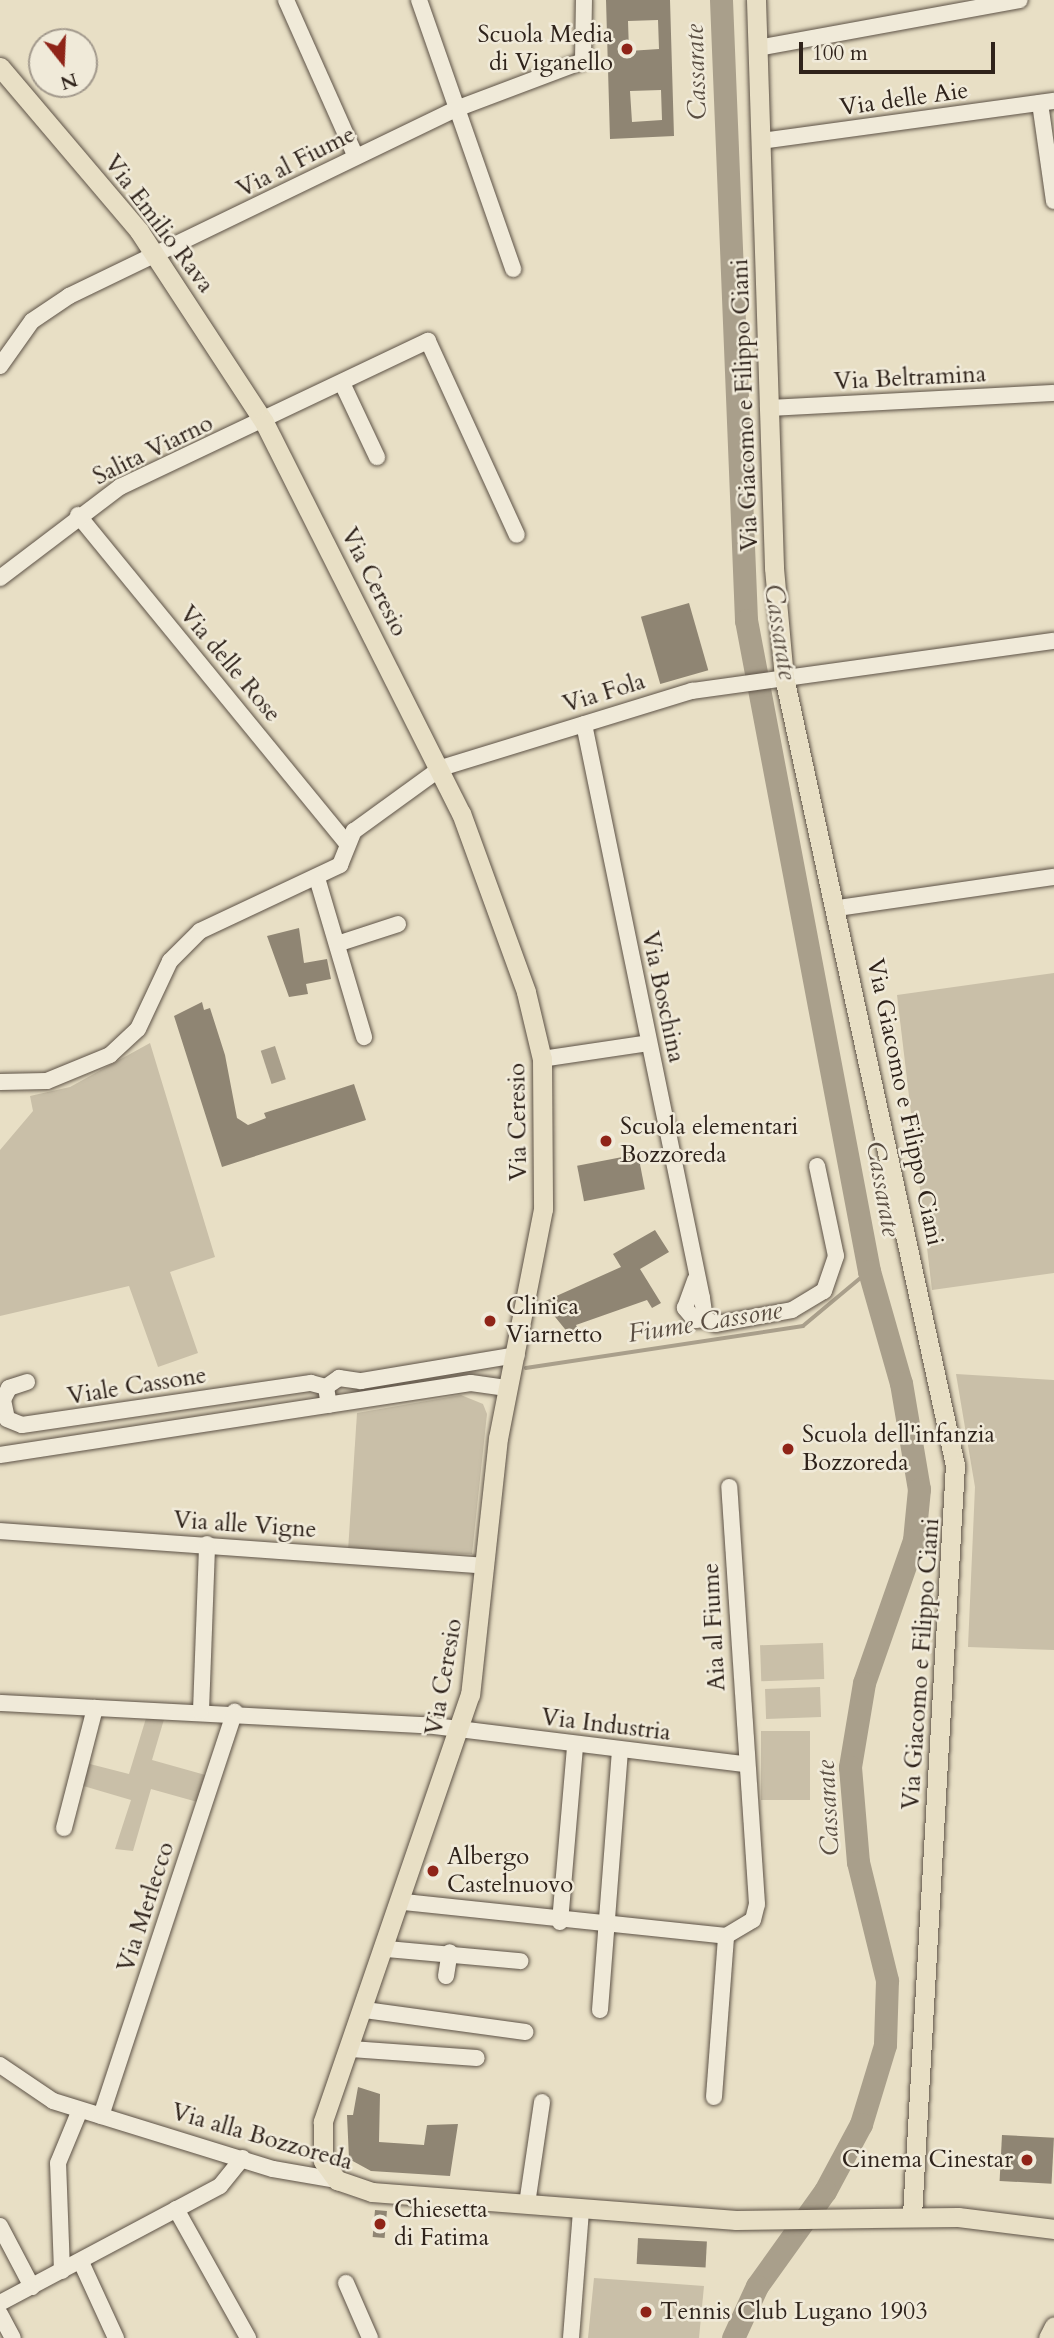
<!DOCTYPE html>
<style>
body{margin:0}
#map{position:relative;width:1054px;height:2338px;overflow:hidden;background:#e8dfc5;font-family:Cardo,serif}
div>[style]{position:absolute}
.green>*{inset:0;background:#c9bfa8;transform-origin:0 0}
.water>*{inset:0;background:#a99f8b;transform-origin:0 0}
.stream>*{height:3.5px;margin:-1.75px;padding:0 1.75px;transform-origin:1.75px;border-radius:1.75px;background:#a99f8b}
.river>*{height:23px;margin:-11.5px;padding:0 11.5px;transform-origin:11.5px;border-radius:11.5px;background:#a99f8b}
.building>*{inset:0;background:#8f8573;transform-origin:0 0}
.roads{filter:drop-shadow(0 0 2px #5d5246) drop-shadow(0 0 2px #5d5246)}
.minor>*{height:16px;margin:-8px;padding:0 8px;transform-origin:8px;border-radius:8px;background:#f0ead9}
.major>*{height:19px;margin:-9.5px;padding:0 9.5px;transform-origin:9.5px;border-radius:9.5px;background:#e8dfc5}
.dots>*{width:19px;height:19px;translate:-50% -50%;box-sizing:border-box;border:4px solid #f0ead9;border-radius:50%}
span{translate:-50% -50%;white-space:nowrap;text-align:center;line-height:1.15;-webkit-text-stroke:5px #f0ead9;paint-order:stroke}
.poi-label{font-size:24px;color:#2f231b}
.right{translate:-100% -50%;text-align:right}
.left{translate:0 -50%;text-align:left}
.street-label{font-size:24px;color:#2f231b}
.water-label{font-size:26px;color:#5a4e42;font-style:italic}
.north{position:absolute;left:28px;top:28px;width:70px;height:70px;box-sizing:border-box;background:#f0ead9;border:2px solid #a39a8d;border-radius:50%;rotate:162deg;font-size:19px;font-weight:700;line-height:28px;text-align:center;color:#2f231b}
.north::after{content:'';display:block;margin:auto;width:24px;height:32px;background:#8f2418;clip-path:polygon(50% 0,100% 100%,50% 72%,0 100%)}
.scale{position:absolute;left:799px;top:42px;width:196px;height:32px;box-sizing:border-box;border:4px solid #2f231b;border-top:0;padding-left:9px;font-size:21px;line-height:24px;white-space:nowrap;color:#2f231b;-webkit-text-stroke:5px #f0ead9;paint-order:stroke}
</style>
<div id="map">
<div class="green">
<i style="clip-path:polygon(1054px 973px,1054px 1273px,932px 1290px,897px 995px)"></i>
<i style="clip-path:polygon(150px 1043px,215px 1257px,170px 1272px,198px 1353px,158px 1367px,129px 1286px,0 1316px,0 1150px,33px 1111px,30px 1096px,70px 1087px)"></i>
<i style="clip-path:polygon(956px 1374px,1054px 1380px,1054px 1650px,968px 1647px,975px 1487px)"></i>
<i style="clip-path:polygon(461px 1395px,483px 1404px,487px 1414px,472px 1554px,348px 1551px,357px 1413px)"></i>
<i style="left:823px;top:1643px;width:36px;height:63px;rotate:88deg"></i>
<i style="left:820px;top:1687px;width:30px;height:55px;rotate:88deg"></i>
<i style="clip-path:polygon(147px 1715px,165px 1716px,152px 1760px,209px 1776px,201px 1803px,151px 1789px,133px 1851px,115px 1849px,131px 1800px,80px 1785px,86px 1763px,129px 1774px)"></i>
<i style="left:761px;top:1731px;width:49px;height:69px"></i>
<i style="clip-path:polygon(594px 2278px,704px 2286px,699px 2338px,588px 2338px)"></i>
</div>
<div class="water">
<i style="left:275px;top:1046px;width:35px;height:15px;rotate:72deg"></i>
</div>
<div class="stream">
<i style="left:526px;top:1368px;width:280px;rotate:-8.6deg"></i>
<i style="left:803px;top:1326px;width:86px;rotate:-39.8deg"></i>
</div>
<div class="river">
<i style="left:721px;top:0;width:621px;rotate:87.69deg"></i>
<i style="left:746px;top:620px;width:663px;rotate:79.3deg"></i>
<i style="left:869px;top:1271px;width:116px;rotate:74.1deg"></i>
<i style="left:901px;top:1383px;width:108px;rotate:80.4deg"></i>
<i style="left:919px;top:1489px;width:51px;rotate:95.6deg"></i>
<i style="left:914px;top:1540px;width:151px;rotate:109.3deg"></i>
<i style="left:864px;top:1683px;width:85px;rotate:99.5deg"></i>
<i style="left:850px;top:1767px;width:95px;rotate:85.2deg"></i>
<i style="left:858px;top:1862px;width:122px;rotate:76.2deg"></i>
<i style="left:887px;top:1980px;width:65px;rotate:91.8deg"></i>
<i style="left:885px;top:2045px;width:83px;rotate:106.9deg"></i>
<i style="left:861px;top:2124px;width:76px;rotate:118.2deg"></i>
<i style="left:825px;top:2191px;width:117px;rotate:125.6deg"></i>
<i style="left:757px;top:2286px;width:57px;rotate:114.8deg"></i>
</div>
<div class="building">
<i style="clip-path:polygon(evenodd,606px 0,670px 0,674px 136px,610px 139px,606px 0,658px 20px,659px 49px,629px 51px,628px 21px,658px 20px,606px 0,661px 90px,662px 120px,632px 122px,630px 91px,661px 90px)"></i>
<i style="left:689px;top:603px;width:70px;height:50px;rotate:74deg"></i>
<i style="clip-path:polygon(299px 928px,304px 963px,327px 959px,331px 979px,306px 984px,308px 994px,289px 997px,267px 936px)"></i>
<i style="clip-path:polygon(202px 1002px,204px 1010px,210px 1008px,225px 1055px,237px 1118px,248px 1125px,266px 1118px,264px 1113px,354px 1084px,366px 1120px,222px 1167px,174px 1016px)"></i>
<i style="left:638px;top:1154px;width:36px;height:62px;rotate:79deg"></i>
<i style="clip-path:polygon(655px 1230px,669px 1252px,640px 1269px,661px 1303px,652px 1308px,647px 1300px,576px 1325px,581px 1334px,573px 1339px,543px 1302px,621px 1267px,613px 1254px)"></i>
<i style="clip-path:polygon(358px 2087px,380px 2094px,379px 2142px,424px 2145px,427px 2125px,458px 2124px,450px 2176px,371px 2171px,349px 2159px,347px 2115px,353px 2115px)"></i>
<i style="left:1002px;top:2135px;width:52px;height:46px;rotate:3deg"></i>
<i style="left:375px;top:2210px;width:12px;height:27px;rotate:5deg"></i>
<i style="left:638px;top:2238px;width:69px;height:26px;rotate:3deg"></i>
</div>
<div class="roads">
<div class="minor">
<i style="left:286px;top:0;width:170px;rotate:66deg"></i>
<i style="left:419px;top:0;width:285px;rotate:70.7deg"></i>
<i style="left:758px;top:48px;width:266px;rotate:-10.4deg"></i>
<i style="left:1040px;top:103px;width:99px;rotate:81.9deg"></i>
<i style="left:761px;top:141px;width:296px;rotate:-7.8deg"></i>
<i style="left:0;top:366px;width:55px;rotate:-54.6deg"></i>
<i style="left:32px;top:321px;width:45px;rotate:-34deg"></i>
<i style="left:69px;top:296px;width:430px;rotate:-25.8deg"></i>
<i style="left:456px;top:109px;width:136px;rotate:-20.7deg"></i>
<i style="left:583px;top:61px;width:61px;rotate:-89.1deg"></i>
<i style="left:342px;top:383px;width:82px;rotate:64.7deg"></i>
<i style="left:768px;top:408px;width:286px;rotate:-3deg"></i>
<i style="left:78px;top:515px;width:423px;rotate:50.7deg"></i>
<i style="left:0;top:578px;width:151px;rotate:-37.2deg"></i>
<i style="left:120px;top:487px;width:341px;rotate:-25.4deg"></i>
<i style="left:428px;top:341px;width:213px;rotate:65.4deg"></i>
<i style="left:584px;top:724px;width:586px;rotate:78.38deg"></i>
<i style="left:702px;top:1298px;width:21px;rotate:82deg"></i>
<i style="left:705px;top:1319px;width:10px;rotate:174deg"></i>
<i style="left:695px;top:1320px;width:16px;rotate:-130deg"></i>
<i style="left:685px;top:1308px;width:30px;rotate:-70deg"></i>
<i style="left:317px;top:878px;width:166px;rotate:73.5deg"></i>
<i style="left:838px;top:908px;width:218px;rotate:-8.2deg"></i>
<i style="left:340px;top:943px;width:61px;rotate:-18.1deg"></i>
<i style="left:542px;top:1059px;width:108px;rotate:-8.5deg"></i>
<i style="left:0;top:1082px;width:47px;rotate:-1.2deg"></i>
<i style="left:47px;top:1081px;width:68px;rotate:-22.4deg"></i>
<i style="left:110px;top:1055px;width:38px;rotate:-43deg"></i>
<i style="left:138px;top:1029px;width:75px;rotate:-64.8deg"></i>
<i style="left:170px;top:961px;width:42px;rotate:-45deg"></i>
<i style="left:200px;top:931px;width:155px;rotate:-25.2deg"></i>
<i style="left:340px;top:865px;width:37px;rotate:-68deg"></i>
<i style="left:354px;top:831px;width:107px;rotate:-35.9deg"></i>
<i style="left:441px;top:768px;width:263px;rotate:-17.1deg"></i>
<i style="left:692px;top:691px;width:365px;rotate:-7.9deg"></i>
<i style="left:705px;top:1319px;width:12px;rotate:24deg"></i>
<i style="left:716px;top:1324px;width:77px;rotate:-10.4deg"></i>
<i style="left:792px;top:1310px;width:37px;rotate:-31deg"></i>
<i style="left:824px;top:1291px;width:37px;rotate:-71deg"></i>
<i style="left:836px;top:1256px;width:92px;rotate:-101.9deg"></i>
<i style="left:27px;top:1382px;width:19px;rotate:162deg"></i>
<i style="left:9px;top:1388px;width:13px;rotate:117deg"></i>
<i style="left:3px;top:1400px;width:19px;rotate:78deg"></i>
<i style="left:7px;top:1419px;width:16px;rotate:22deg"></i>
<i style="left:22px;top:1425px;width:292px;rotate:-8.3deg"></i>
<i style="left:311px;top:1383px;width:16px;rotate:15deg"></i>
<i style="left:326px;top:1387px;width:18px;rotate:81deg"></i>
<i style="left:326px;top:1387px;width:16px;rotate:-35deg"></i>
<i style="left:339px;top:1378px;width:22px;rotate:8deg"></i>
<i style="left:361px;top:1381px;width:158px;rotate:-9.5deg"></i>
<i style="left:0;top:1455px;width:476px;rotate:-8.7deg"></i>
<i style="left:471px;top:1383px;width:37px;rotate:8deg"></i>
<i style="left:0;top:1531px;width:487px;rotate:4.1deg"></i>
<i style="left:0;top:1703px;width:427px;rotate:3deg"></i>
<i style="left:426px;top:1725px;width:321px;rotate:7deg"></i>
<i style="left:201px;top:1711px;width:167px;rotate:-87.9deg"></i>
<i style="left:64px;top:1828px;width:124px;rotate:-75.5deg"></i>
<i style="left:404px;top:1902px;width:324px;rotate:6deg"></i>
<i style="left:726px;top:1936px;width:31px;rotate:-31deg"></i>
<i style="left:753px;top:1920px;width:16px;rotate:-76deg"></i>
<i style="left:757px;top:1904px;width:418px;rotate:-93.8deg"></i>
<i style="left:560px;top:1922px;width:177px;rotate:-85.1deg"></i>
<i style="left:387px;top:1949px;width:134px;rotate:5.2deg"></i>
<i style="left:446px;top:1976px;width:24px;rotate:-81deg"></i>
<i style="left:365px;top:2010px;width:162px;rotate:7.8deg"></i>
<i style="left:600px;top:2010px;width:261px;rotate:-85.6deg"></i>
<i style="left:351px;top:2049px;width:126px;rotate:4.1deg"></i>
<i style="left:0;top:2065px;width:64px;rotate:34.2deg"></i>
<i style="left:53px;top:2101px;width:230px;rotate:17.2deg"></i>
<i style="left:273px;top:2169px;width:65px;rotate:9.8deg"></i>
<i style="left:714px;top:2097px;width:161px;rotate:-85.7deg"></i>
<i style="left:101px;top:2116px;width:426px;rotate:-71.7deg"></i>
<i style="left:527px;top:2204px;width:103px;rotate:-81.6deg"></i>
<i style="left:176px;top:2209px;width:148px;rotate:60.8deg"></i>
<i style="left:0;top:2226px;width:69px;rotate:62.3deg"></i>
<i style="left:81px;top:2262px;width:84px;rotate:65.3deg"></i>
<i style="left:62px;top:2271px;width:108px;rotate:-92.1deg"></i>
<i style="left:58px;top:2163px;width:57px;rotate:-67.5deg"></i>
<i style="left:346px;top:2283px;width:60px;rotate:66.4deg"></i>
<i style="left:0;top:2303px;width:249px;rotate:-28deg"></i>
<i style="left:220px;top:2186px;width:36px;rotate:-51deg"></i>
<i style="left:0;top:2314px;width:27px;rotate:62deg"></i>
<i style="left:571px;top:2338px;width:128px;rotate:-85.5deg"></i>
</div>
<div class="major">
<i style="left:756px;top:0;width:568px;rotate:88.18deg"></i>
<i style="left:774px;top:568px;width:109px;rotate:84.8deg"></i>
<i style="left:784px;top:677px;width:806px;rotate:77.76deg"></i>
<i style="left:955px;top:1465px;width:752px;rotate:93.28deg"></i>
<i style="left:0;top:67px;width:215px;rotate:49.7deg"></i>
<i style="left:139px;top:231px;width:228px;rotate:56.8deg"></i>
<i style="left:264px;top:422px;width:438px;rotate:63.3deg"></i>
<i style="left:461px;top:813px;width:190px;rotate:70deg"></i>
<i style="left:526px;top:992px;width:69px;rotate:76.6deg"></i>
<i style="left:542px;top:1059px;width:150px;rotate:89.6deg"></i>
<i style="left:543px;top:1209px;width:233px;rotate:101.1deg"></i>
<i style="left:498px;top:1438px;width:258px;rotate:96.2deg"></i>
<i style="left:470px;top:1694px;width:453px;rotate:109deg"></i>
<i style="left:323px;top:2122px;width:39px;rotate:90deg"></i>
<i style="left:323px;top:2161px;width:24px;rotate:54deg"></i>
<i style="left:337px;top:2180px;width:37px;rotate:19deg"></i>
<i style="left:372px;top:2192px;width:365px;rotate:4.4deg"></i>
<i style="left:736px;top:2220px;width:222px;rotate:-0.8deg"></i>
<i style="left:958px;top:2217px;width:97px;rotate:7.1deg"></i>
<i style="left:1048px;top:2338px;width:13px;rotate:-63deg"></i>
</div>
</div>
<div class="dots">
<i style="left:627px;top:49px;background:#8f2418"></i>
<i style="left:606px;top:1141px;background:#8f2418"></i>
<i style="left:490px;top:1321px;background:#8f2418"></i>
<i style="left:788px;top:1449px;background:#8f2418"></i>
<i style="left:433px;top:1871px;background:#8f2418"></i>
<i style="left:1027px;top:2160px;background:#8f2418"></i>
<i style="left:380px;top:2224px;background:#8f2418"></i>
<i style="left:646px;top:2312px;background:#8f2418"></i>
</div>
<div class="poi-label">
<span class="right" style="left:613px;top:49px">Scuola Media<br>di Viganello</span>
<span class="left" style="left:620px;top:1141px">Scuola elementari<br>Bozzoreda</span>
<span class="left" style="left:506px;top:1321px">Clinica<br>Viarnetto</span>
<span class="left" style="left:802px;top:1449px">Scuola dell'infanzia<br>Bozzoreda</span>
<span class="left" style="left:447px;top:1871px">Albergo<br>Castelnuovo</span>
<span class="right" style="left:1013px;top:2160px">Cinema Cinestar</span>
<span class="left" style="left:394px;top:2224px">Chiesetta<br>di Fatima</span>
<span class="left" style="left:660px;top:2312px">Tennis Club Lugano 1903</span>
</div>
<div class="street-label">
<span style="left:904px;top:99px;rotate:-8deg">Via delle Aie</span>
<span style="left:296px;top:162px;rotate:-27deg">Via al Fiume</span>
<span style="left:159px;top:224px;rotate:53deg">Via Emilio Rava</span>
<span style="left:910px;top:378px;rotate:-3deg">Via Beltramina</span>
<span style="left:745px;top:405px;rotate:-92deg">Via Giacomo e Filippo Ciani</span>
<span style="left:153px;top:450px;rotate:-26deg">Salita Viarno</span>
<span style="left:374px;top:582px;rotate:63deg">Via Ceresio</span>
<span style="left:230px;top:664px;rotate:50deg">Via delle Rose</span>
<span style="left:604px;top:693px;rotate:-17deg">Via Fola</span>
<span style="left:663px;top:997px;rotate:78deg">Via Boschina</span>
<span style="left:905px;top:1102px;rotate:78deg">Via Giacomo e Filippo Ciani</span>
<span style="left:518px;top:1122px;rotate:-91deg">Via Ceresio</span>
<span style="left:137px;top:1386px;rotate:-9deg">Viale Cassone</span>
<span style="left:245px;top:1525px;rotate:4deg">Via alle Vigne</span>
<span style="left:714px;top:1627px;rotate:-93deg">Aia al Fiume</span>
<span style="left:921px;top:1664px;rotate:-86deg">Via Giacomo e Filippo Ciani</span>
<span style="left:444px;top:1677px;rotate:-80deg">Via Ceresio</span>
<span style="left:606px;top:1725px;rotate:7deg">Via Industria</span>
<span style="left:146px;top:1907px;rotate:-72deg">Via Merlecco</span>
<span style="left:262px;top:2137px;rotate:16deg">Via alla Bozzoreda</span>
</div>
<div class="water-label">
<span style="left:696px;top:72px;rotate:-92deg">Cassarate</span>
<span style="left:780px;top:632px;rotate:81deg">Cassarate</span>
<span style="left:883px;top:1189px;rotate:80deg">Cassarate</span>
<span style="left:705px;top:1322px;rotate:-9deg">Fiume Cassone</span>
<span style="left:828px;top:1808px;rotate:-93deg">Cassarate</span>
</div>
<div class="north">N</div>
<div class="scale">100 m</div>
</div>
